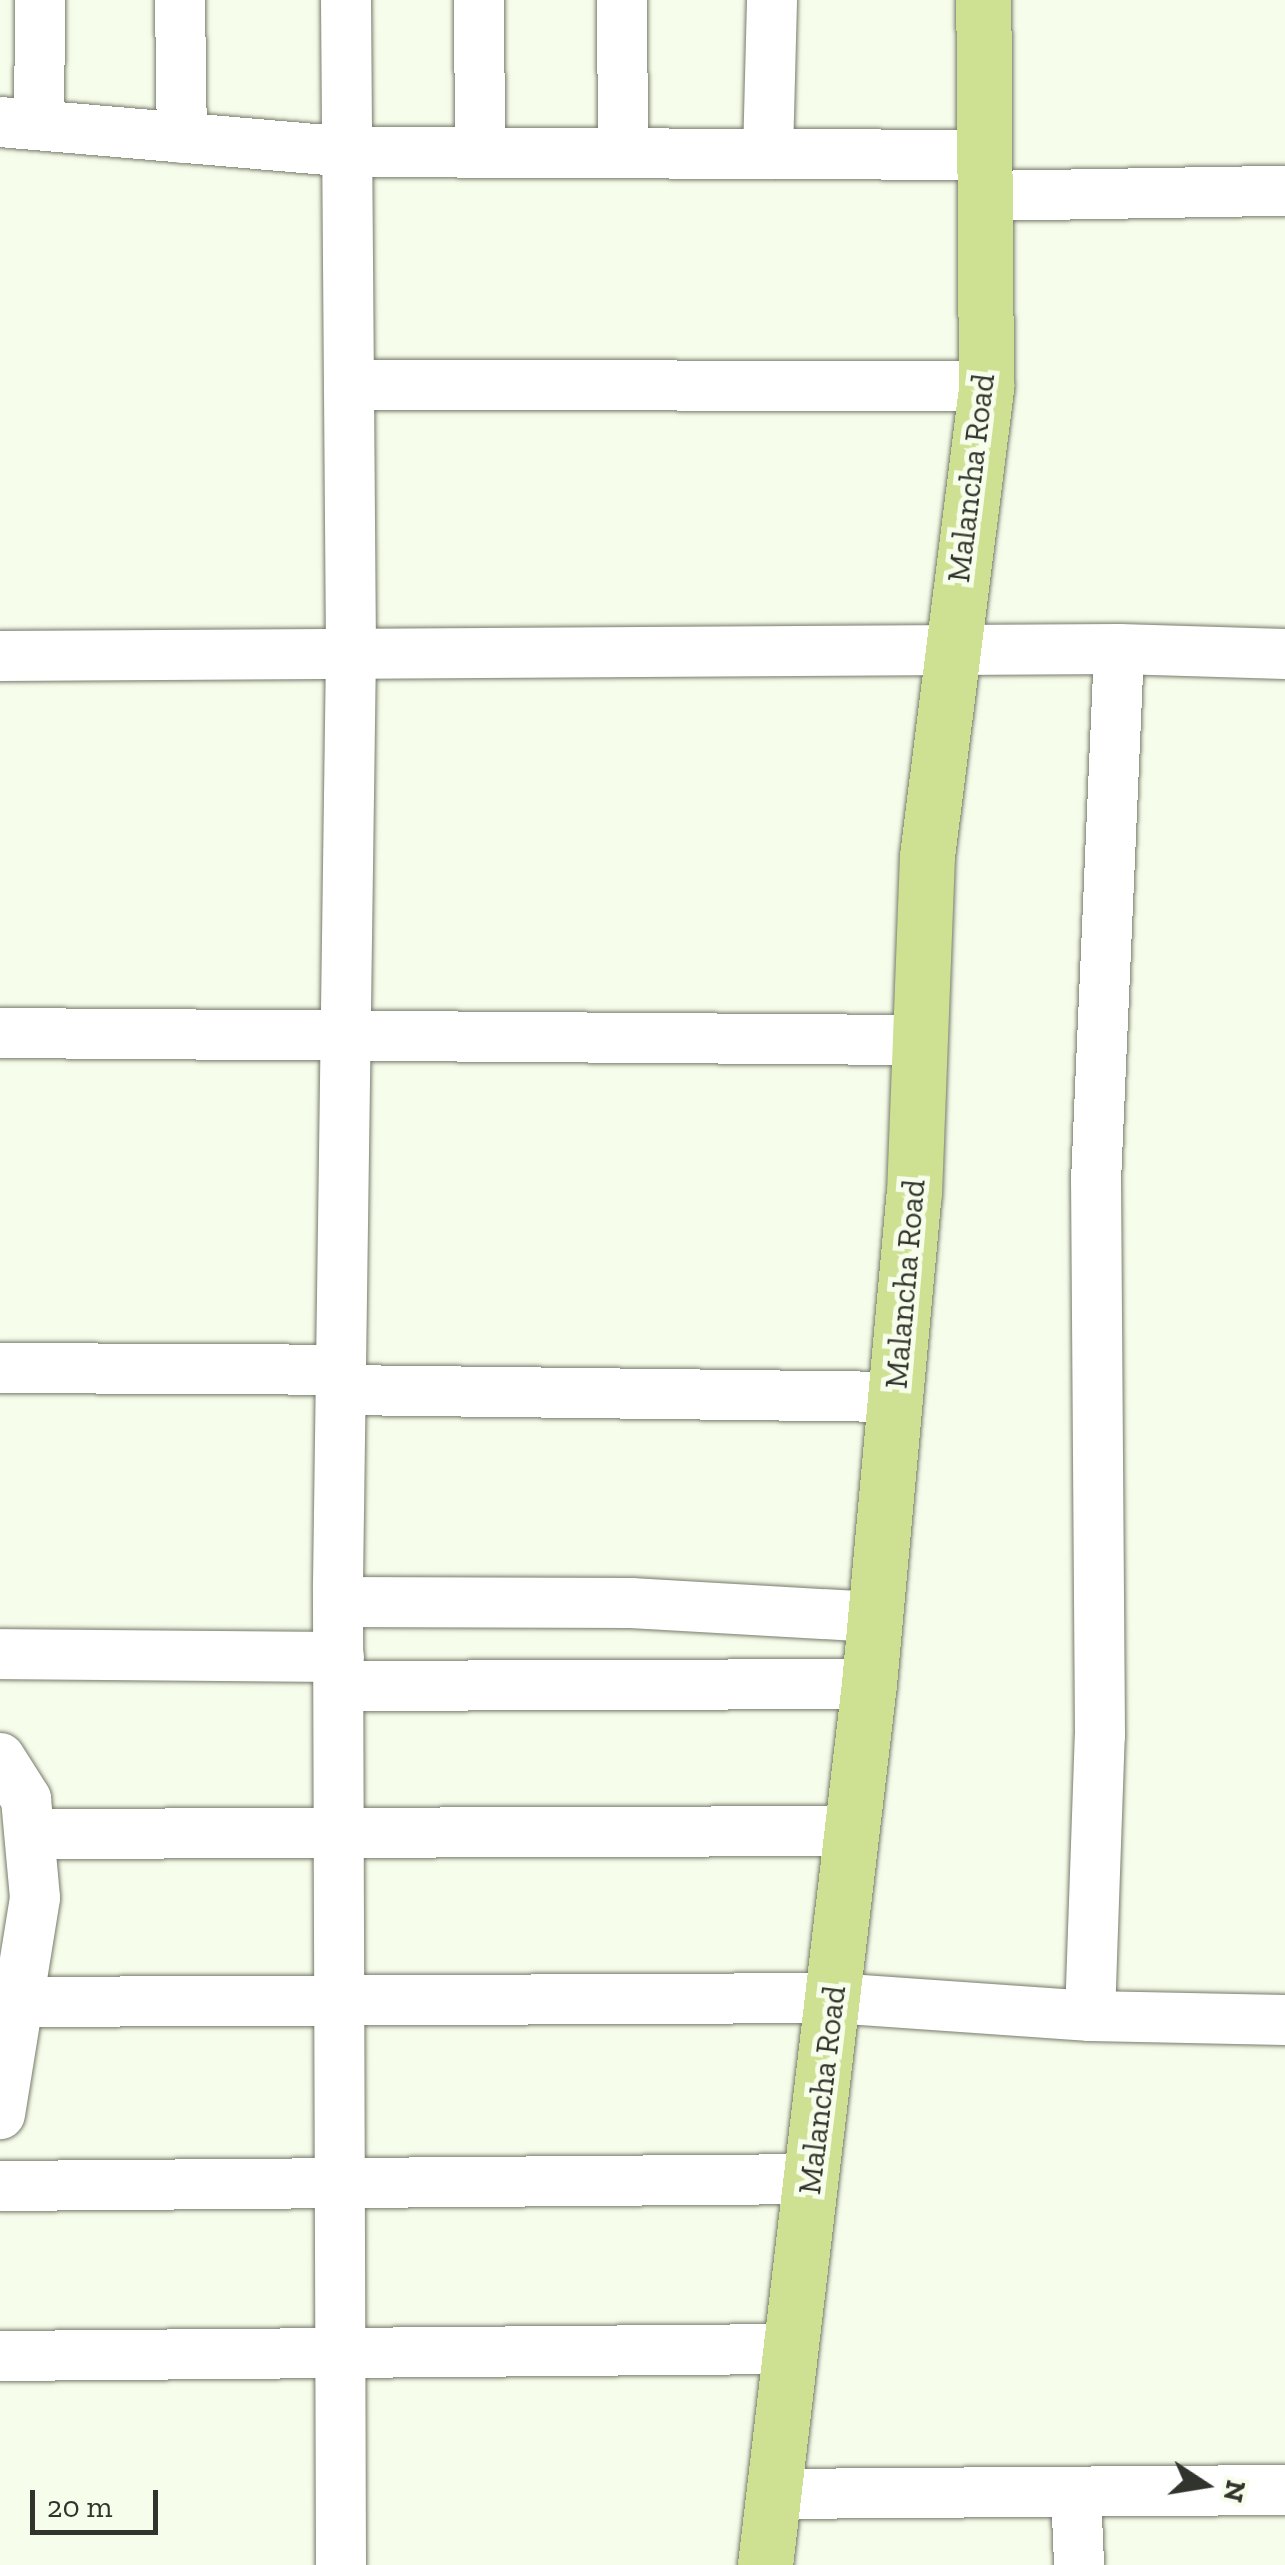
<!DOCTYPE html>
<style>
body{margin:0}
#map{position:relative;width:1285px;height:2565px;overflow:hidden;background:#f7fdeb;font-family:"Zilla Slab",serif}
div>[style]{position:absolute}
.roads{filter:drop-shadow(0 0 2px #767b6b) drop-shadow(0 0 2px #767b6b)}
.minor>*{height:50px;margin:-25px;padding:0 25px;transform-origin:25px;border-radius:25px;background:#fff}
.major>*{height:55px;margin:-27.5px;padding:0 27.5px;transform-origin:27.5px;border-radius:27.5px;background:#cee091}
span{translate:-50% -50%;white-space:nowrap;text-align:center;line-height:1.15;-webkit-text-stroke:10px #f7fdeb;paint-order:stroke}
.street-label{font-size:32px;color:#31332d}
.north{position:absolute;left:1155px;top:2435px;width:100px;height:100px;-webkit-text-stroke:8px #f7fdeb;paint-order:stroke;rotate:102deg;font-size:28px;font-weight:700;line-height:40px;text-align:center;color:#31332d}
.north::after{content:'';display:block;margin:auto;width:35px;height:45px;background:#31332d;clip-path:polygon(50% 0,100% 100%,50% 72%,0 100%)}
.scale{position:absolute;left:30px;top:2490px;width:128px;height:45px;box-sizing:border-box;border:5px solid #31332d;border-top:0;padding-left:12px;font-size:30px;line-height:35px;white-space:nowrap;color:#31332d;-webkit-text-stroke:8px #f7fdeb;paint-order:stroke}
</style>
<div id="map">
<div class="roads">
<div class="minor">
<i style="left:180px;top:0;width:138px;rotate:89.2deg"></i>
<i style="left:479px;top:0;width:152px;rotate:89.6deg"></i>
<i style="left:622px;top:0;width:153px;rotate:89.6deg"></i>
<i style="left:0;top:122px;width:350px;rotate:4.9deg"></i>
<i style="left:349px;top:152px;width:635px;rotate:0.27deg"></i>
<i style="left:39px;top:125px;width:125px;rotate:-89.5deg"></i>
<i style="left:768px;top:154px;width:154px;rotate:-88.5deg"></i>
<i style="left:985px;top:196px;width:300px;rotate:-1deg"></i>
<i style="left:351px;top:385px;width:635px;rotate:0.09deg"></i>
<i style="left:0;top:656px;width:1119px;rotate:-0.36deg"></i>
<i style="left:1119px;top:649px;width:166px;rotate:1.7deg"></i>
<i style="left:0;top:1033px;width:919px;rotate:0.44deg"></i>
<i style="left:0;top:1368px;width:341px;rotate:0.3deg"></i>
<i style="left:341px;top:1390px;width:554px;rotate:0.72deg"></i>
<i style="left:339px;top:1602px;width:292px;rotate:0.2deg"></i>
<i style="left:631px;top:1603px;width:244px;rotate:3.3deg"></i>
<i style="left:0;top:1654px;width:339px;rotate:0.5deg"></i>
<i style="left:339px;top:1686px;width:530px;rotate:-0.22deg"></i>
<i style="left:0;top:1758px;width:49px;rotate:57.6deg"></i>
<i style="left:26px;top:1799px;width:99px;rotate:84.8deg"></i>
<i style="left:35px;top:1898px;width:219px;rotate:99.2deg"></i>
<i style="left:31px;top:1834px;width:820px;rotate:-0.21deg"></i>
<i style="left:20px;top:2002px;width:813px;rotate:-0.28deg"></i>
<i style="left:833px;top:1998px;width:258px;rotate:4deg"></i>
<i style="left:1090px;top:2016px;width:195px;rotate:1.2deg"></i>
<i style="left:1090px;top:2016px;width:280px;rotate:-88deg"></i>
<i style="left:1100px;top:1736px;width:555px;rotate:-90.41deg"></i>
<i style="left:1096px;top:1181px;width:532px;rotate:-87.52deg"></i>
<i style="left:0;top:2186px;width:811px;rotate:-0.49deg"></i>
<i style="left:0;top:2356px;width:791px;rotate:-0.51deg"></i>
<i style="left:1076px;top:2492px;width:73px;rotate:87.6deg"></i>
<i style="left:774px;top:2494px;width:511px;rotate:-0.45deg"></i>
<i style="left:341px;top:2565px;width:982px;rotate:-90.18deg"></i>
<i style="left:338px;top:1583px;width:932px;rotate:-89.2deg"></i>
<i style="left:351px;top:651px;width:651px;rotate:-90.44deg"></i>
</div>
<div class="major">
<i style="left:765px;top:2565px;width:887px;rotate:-83.27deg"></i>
<i style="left:869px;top:1684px;width:492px;rotate:-84.8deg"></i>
<i style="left:914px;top:1194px;width:338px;rotate:-87.8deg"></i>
<i style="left:927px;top:856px;width:474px;rotate:-82.8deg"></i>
<i style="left:986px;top:386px;width:386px;rotate:-90.4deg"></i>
</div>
</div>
<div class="street-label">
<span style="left:971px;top:478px;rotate:-83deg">Malancha Road</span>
<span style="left:905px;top:1284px;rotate:-85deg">Malancha Road</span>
<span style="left:822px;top:2090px;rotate:-83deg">Malancha Road</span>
</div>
<div class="north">N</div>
<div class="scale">20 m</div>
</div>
